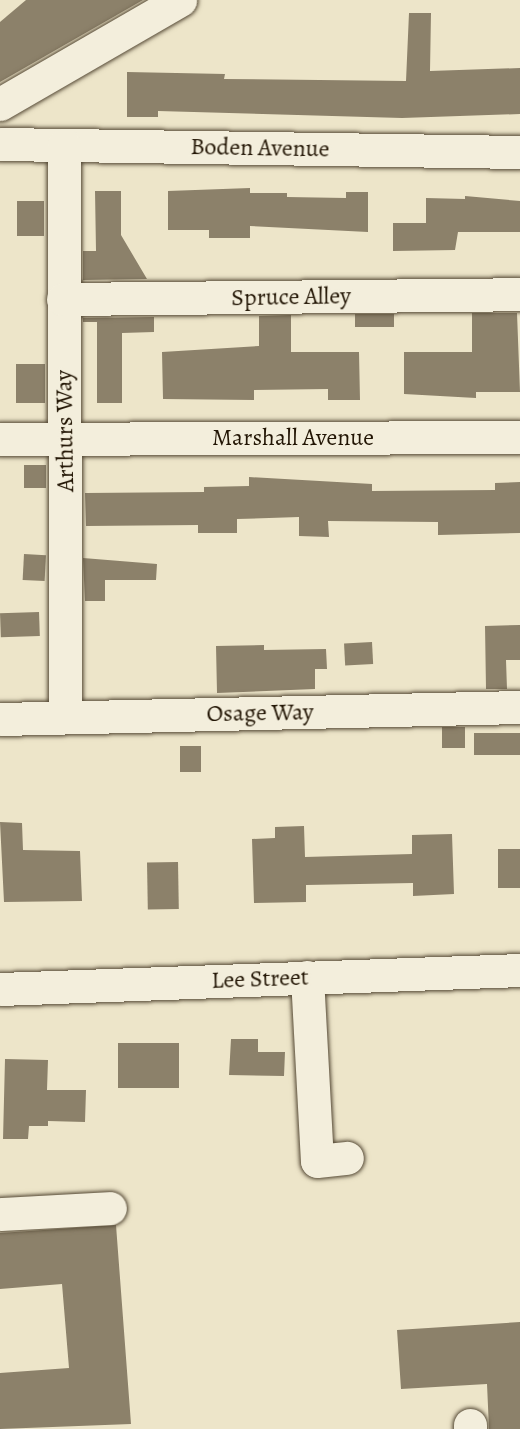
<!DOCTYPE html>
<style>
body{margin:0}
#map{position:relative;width:520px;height:1429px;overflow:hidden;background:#ede5c9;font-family:Alegreya,serif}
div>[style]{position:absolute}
.building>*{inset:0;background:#8c816a;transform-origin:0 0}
.roads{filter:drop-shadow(0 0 2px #554935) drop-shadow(0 0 2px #554935)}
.minor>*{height:33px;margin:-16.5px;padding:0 16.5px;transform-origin:16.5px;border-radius:16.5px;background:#f3eedc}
span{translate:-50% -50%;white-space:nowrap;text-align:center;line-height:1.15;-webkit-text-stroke:4.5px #f3eedc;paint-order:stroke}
.street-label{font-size:24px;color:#221504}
</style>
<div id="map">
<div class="building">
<i style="clip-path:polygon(26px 0,143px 0,0 82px,0 22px)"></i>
<i style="clip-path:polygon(409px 13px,431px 13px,430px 71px,520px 68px,520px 114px,402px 118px,158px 111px,158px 117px,127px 117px,127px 72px,225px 74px,224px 79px,406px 81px)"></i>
<i style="clip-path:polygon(250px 188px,250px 193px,287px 193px,287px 197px,346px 198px,346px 192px,368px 192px,368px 232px,250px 226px,250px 238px,209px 238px,209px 230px,168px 230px,168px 191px)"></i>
<i style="clip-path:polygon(95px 191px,121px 191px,121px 235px,147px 279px,83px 280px,83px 251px,96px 251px)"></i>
<i style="clip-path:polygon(465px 196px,520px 201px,520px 232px,458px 232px,455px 250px,393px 251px,393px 223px,426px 223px,426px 198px,465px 199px)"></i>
<i style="left:17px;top:201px;width:27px;height:35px"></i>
<i style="clip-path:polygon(472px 313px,517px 313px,520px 392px,476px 392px,476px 398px,404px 394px,404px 352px,472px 352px)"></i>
<i style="left:394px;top:314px;width:13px;height:39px;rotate:90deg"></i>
<i style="clip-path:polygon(291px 315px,291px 352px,359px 352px,360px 400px,328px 400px,328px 389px,254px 390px,254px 400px,163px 399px,162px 352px,259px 346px,259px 316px)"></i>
<i style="clip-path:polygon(154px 317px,154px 332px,122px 333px,122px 403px,97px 403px,97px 322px,83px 322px,83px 318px)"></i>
<i style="left:16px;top:364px;width:29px;height:39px"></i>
<i style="left:24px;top:465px;width:22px;height:23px"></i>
<i style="clip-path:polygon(249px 477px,372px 484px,372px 491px,495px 490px,495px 483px,520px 482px,520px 533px,438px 535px,438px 522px,328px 521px,329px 537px,299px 536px,299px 517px,237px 519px,237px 533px,198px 533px,198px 525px,86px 526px,85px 493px,204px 492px,204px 487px,249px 486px)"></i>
<i style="left:24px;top:554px;width:22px;height:26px;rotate:3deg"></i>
<i style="clip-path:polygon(83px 558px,157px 564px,156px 580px,105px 580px,105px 601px,85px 601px)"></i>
<i style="left:39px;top:612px;width:24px;height:39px;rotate:88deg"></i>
<i style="clip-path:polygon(520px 625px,520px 660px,506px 660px,507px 689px,486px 689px,485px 626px)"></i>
<i style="left:372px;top:642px;width:22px;height:28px;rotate:87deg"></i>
<i style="clip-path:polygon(264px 645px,264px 650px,326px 649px,327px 669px,315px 669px,315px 689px,217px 693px,216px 646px)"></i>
<i style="left:465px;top:727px;width:21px;height:23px;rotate:90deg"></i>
<i style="left:520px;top:733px;width:22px;height:46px;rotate:90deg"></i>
<i style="left:180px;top:746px;width:21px;height:26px"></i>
<i style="clip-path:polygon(0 822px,22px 823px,23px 850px,80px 851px,82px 901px,4px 902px)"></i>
<i style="clip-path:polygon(304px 826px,305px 857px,412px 854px,412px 835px,452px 834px,454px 894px,413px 896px,413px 883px,306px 885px,306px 902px,254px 903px,252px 839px,275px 838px,275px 827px)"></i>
<i style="left:498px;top:849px;width:22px;height:39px"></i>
<i style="left:178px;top:862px;width:47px;height:31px;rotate:89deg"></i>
<i style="clip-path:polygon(231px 1039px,258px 1039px,258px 1052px,285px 1052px,284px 1076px,229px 1075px)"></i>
<i style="left:118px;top:1043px;width:61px;height:45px"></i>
<i style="clip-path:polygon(5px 1059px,48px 1060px,47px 1090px,86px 1090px,85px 1122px,48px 1121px,48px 1126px,29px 1126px,28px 1139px,3px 1139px)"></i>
<i style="clip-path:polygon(116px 1225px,131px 1424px,0 1429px,0 1373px,69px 1368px,62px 1284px,0 1289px,0 1233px)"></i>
<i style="clip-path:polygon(520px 1322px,520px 1429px,489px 1429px,487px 1384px,401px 1389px,397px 1330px)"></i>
</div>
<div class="roads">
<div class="minor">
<i style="left:0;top:104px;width:208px;rotate:-30deg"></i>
<i style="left:0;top:144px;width:520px;rotate:0.88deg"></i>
<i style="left:64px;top:145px;width:572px;rotate:89.9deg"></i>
<i style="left:63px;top:299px;width:457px;rotate:-0.6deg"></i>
<i style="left:0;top:439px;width:520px;rotate:-0.22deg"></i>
<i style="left:0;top:719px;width:520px;rotate:-1.32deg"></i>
<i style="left:307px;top:977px;width:184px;rotate:86.9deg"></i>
<i style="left:317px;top:1161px;width:30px;rotate:-6deg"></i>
<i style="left:0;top:989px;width:520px;rotate:-2.09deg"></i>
<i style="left:0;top:1214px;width:110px;rotate:-3.1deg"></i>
<i style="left:470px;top:1425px;width:4px;rotate:90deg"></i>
</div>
</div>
<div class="street-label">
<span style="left:260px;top:148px;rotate:1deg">Boden Avenue</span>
<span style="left:291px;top:297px;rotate:-1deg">Spruce Alley</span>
<span style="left:65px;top:431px;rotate:-91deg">Arthurs Way</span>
<span style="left:293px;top:438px">Marshall Avenue</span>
<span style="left:260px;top:713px;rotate:-1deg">Osage Way</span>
<span style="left:260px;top:979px;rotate:-2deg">Lee Street</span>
</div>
</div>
